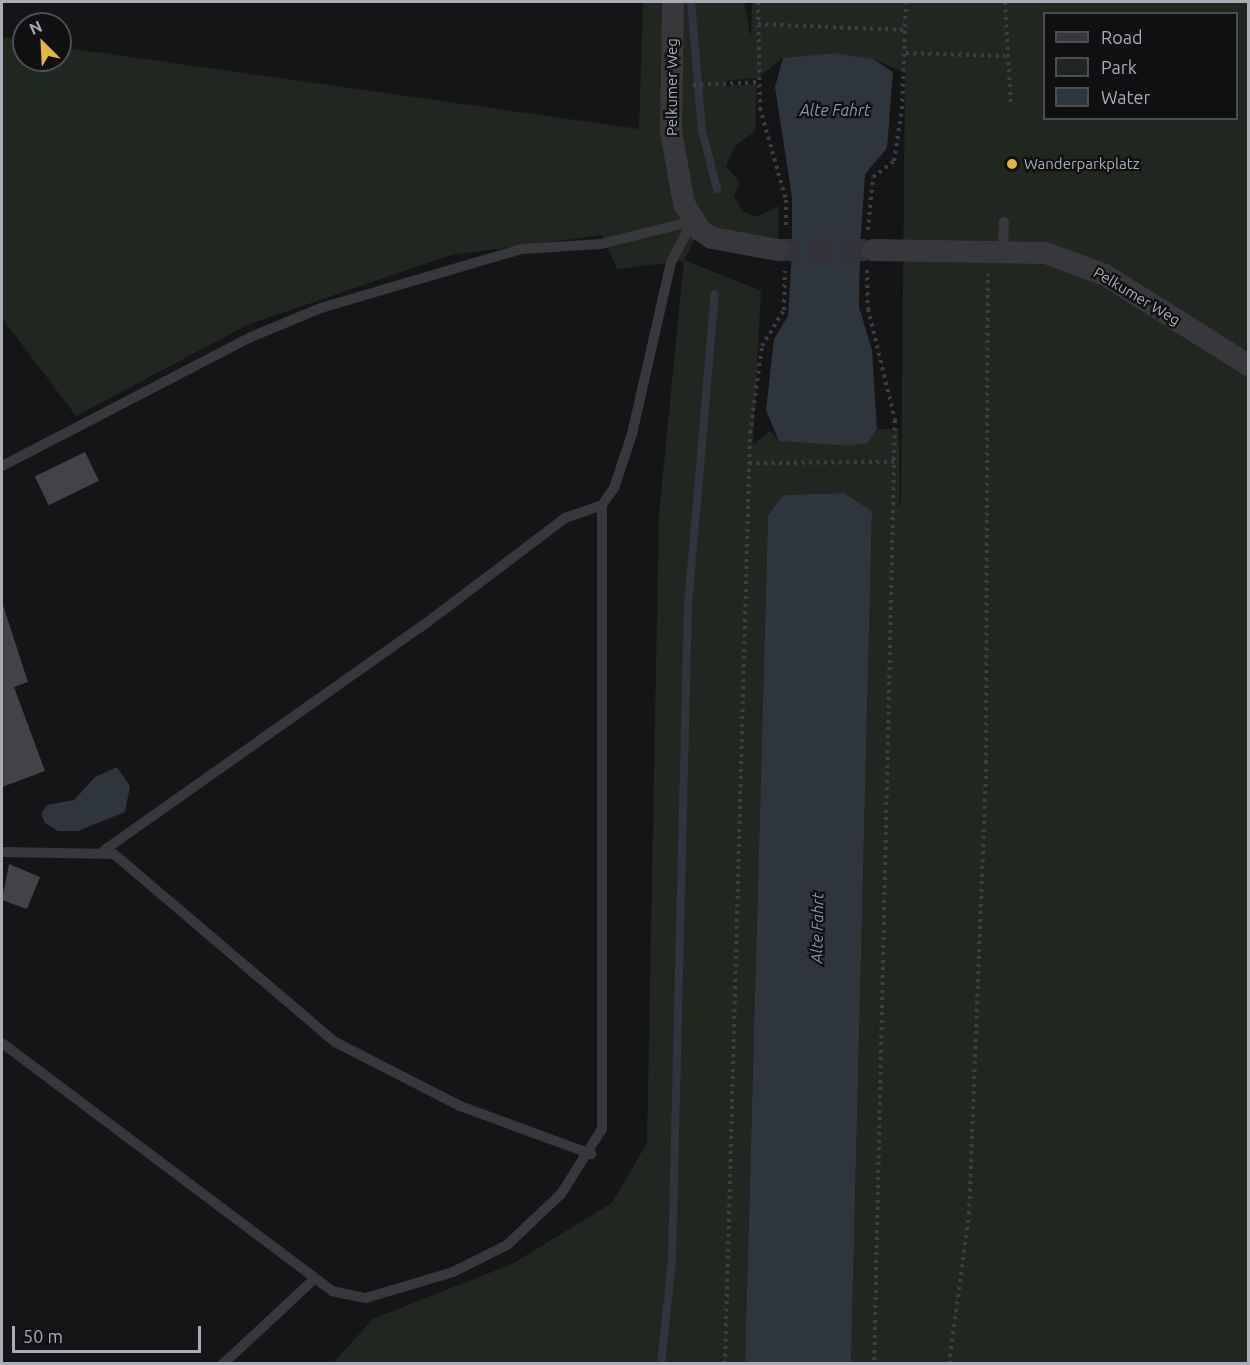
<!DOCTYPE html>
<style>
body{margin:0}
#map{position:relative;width:1250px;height:1365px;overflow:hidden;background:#151517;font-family:Ubuntu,sans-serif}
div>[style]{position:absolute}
.green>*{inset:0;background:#202721}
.water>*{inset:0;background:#2f353c}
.stream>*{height:8px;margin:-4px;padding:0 4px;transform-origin:4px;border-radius:4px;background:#2f353c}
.building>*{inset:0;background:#434247;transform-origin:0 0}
.minor-tunnel>*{height:22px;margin-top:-11px;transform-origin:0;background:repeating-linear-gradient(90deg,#333337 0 22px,transparent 0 33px)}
.path>*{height:4px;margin-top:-2px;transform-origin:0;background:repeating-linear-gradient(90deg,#3d3e43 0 3px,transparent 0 7.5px)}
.service>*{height:10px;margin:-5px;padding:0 5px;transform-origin:5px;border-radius:5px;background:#37373c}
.minor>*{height:22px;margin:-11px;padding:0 11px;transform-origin:11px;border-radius:11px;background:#37373c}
.dots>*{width:16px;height:16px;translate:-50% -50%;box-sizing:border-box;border:3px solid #101012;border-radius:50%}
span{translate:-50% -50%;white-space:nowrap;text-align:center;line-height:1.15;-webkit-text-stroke:4.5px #101012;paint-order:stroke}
.street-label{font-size:15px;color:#a9acb6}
.poi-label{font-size:15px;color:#a9acb6}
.left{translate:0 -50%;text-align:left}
.water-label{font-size:16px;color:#8397ae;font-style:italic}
.frame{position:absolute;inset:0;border:3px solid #a9acb6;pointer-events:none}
.legend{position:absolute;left:1043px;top:12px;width:195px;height:108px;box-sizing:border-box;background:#101012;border:2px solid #4d4e54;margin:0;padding:8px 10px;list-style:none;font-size:18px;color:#a9acb6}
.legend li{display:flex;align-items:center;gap:12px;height:30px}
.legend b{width:30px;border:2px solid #4d4e54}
.north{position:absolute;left:12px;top:12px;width:60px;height:60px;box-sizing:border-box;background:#101012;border:2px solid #4d4e54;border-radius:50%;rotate:336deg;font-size:16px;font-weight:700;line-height:24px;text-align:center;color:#a9acb6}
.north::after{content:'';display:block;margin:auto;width:21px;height:27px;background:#e1b443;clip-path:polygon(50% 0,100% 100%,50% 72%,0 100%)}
.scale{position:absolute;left:12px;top:1326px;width:189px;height:27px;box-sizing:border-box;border:3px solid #a9acb6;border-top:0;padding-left:8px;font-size:18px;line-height:21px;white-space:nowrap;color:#a9acb6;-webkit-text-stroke:4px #101012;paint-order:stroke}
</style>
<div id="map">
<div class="green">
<i style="clip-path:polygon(evenodd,643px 2px,671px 2px,667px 132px,682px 205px,699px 231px,684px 260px,761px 291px,753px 445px,770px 431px,779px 441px,850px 446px,868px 443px,877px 429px,899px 429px,900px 502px,894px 506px,901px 504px,905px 73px,873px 59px,833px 53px,783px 58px,757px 78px,722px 81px,724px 86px,757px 84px,755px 131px,734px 147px,726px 166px,740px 183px,734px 196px,742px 211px,756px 217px,779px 206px,778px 250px,712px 236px,701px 230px,685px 203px,672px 131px,673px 2px,744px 2px,751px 38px,752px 2px,1248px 2px,1248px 1363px,851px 1363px,872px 511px,844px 493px,783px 495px,768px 515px,745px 1363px,333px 1363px,373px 1319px,512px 1264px,612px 1203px,647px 1143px,659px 514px,684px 261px,617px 269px,602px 235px,451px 255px,247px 325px,76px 416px,2px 318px,2px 37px,24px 41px,24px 60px,60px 60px,60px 47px,639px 129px,643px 2px,1044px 14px,1236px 14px,1236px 118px,1044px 118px,1044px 14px)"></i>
</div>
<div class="water">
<i style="clip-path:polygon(834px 53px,873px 59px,893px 72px,887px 148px,865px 174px,860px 250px,859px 307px,872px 350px,877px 429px,868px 443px,850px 446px,779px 441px,766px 410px,774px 339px,788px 316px,792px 251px,792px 197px,775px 87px,783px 58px)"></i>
<i style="clip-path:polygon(844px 493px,872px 511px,851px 1363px,745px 1363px,768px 515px,783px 495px)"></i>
<i style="clip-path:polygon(117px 767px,130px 786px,125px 812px,78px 831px,58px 831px,45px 823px,41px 814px,47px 805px,74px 800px,95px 777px)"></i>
</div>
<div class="stream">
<i style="left:691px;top:2px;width:128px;rotate:85.1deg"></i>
<i style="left:702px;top:130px;width:61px;rotate:75.7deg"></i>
<i style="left:661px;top:1364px;width:106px;rotate:-84deg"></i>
<i style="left:672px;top:1259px;width:653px;rotate:-88.6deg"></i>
<i style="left:688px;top:606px;width:313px;rotate:-85.1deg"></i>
</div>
<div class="building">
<i style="left:85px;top:452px;width:32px;height:56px;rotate:64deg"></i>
<i style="clip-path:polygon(2px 602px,28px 682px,14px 687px,45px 771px,2px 787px)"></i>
<i style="clip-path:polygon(9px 864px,40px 877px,27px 909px,2px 900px)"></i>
</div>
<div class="minor-tunnel">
<i style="left:778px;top:250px;width:95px"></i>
</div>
<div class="path">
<i style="left:758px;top:2px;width:106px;rotate:88.9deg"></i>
<i style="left:760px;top:108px;width:96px;rotate:74.2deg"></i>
<i style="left:786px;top:200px;width:28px;rotate:90deg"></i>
<i style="left:1005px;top:2px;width:104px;rotate:86.7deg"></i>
<i style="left:758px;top:24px;width:147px;rotate:2.3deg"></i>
<i style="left:906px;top:53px;width:99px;rotate:1.7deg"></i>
<i style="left:693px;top:85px;width:67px;rotate:-2.6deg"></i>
<i style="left:868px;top:230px;width:53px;rotate:-84.6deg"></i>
<i style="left:873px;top:177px;width:26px;rotate:-37deg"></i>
<i style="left:894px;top:161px;width:53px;rotate:-81.3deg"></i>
<i style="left:902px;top:109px;width:107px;rotate:-87.9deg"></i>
<i style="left:867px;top:270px;width:39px;rotate:89deg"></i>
<i style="left:868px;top:309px;width:114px;rotate:76.3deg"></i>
<i style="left:895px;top:420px;width:944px;rotate:91.27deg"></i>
<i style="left:749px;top:463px;width:145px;rotate:-0.4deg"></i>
<i style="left:725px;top:1364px;width:931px;rotate:-88.46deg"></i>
<i style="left:750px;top:433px;width:88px;rotate:-82.1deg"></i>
<i style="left:762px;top:346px;width:42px;rotate:-58.6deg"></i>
<i style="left:784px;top:310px;width:39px;rotate:-89deg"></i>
<i style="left:949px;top:1364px;width:151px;rotate:-82.4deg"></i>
<i style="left:969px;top:1214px;width:451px;rotate:-87.8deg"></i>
<i style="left:986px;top:763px;width:489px;rotate:-89.8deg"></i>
</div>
<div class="service">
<i style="left:1003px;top:249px;width:27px;rotate:-88deg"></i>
<i style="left:2px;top:466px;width:280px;rotate:-27.4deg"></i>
<i style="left:251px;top:337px;width:76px;rotate:-22.5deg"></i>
<i style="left:321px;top:308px;width:209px;rotate:-16.4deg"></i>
<i style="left:522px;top:249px;width:79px;rotate:-3.6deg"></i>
<i style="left:601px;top:244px;width:95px;rotate:-14deg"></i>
<i style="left:103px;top:851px;width:389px;rotate:-35.2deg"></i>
<i style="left:421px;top:627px;width:181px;rotate:-37.1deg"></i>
<i style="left:565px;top:518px;width:39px;rotate:-19deg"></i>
<i style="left:2px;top:852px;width:112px;rotate:1deg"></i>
<i style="left:114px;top:854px;width:290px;rotate:40.4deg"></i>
<i style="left:335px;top:1042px;width:140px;rotate:27.1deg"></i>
<i style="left:460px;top:1106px;width:140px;rotate:20.1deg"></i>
<i style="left:2px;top:1043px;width:413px;rotate:36.9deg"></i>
<i style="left:332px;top:1291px;width:35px;rotate:12deg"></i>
<i style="left:366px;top:1298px;width:91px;rotate:-16.6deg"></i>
<i style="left:453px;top:1272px;width:60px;rotate:-26.6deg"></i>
<i style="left:507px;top:1245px;width:74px;rotate:-43.4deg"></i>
<i style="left:561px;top:1194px;width:77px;rotate:-57.8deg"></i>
<i style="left:602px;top:1129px;width:624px;rotate:-90deg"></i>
<i style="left:602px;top:505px;width:21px;rotate:-55deg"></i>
<i style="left:614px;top:488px;width:57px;rotate:-71.6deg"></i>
<i style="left:632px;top:434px;width:176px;rotate:-77.2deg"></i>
<i style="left:671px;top:262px;width:47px;rotate:-61.8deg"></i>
<i style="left:223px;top:1364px;width:123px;rotate:-43deg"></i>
</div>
<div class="minor">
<i style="left:673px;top:2px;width:129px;rotate:90.9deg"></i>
<i style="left:671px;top:131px;width:74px;rotate:79.9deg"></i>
<i style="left:684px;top:204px;width:31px;rotate:58deg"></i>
<i style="left:700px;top:230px;width:14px;rotate:34deg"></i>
<i style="left:712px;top:238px;width:67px;rotate:10.3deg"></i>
<i style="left:873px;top:250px;width:173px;rotate:1deg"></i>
<i style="left:1046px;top:253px;width:63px;rotate:20.4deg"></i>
<i style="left:1105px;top:275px;width:169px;rotate:32.2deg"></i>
</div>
<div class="dots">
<i style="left:1012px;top:164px;background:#e1b443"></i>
</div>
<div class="street-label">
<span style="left:672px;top:87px;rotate:-90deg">Pelkumer Weg</span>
<span style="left:1137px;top:296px;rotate:31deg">Pelkumer Weg</span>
</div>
<div class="poi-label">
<span class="left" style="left:1024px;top:164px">Wanderparkplatz</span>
</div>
<div class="water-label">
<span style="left:835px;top:110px">Alte Fahrt</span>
<span style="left:817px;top:928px;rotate:-89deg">Alte Fahrt</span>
</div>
<div class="frame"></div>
<ul class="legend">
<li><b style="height:8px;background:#37373c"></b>Road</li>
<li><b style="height:16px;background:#202721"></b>Park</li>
<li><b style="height:16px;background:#2f353c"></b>Water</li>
</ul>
<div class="north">N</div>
<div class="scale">50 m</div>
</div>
